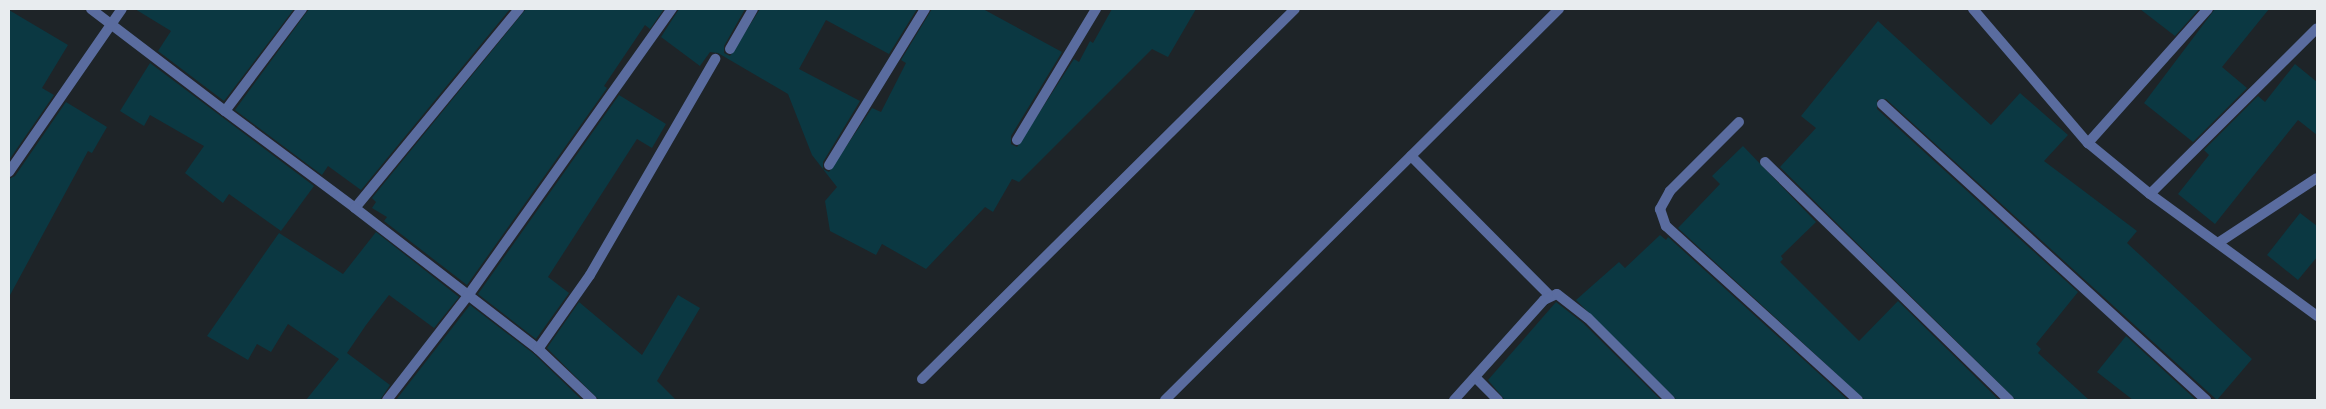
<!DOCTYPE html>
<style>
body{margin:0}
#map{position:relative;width:2326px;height:409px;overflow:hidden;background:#1e2428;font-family:Jost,sans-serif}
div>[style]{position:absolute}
.building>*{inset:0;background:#0b3842}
.street>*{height:10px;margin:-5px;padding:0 5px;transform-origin:5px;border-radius:5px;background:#5a6c9f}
span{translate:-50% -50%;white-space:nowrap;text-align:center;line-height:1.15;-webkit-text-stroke:4px #151a1f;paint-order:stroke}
.frame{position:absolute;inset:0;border:10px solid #e8ecef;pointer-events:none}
</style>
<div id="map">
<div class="building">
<i style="clip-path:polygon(135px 9px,294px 9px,224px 101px,158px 51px,171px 31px)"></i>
<i style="clip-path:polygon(309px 9px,510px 9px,361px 190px,328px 166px,322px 175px,235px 110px)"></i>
<i style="clip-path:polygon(526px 9px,664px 9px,650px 29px,645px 25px,604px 86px,607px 88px,467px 285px,384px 221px,387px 217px,372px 208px,376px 202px,372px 198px)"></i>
<i style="clip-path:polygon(679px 9px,745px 9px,724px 46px,724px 53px,730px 56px,760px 9px,917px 9px,889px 54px,826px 20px,799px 69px,860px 101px,823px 162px,823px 169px,829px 172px,872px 108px,881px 112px,906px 63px,901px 60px,932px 9px,983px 9px,1062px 52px,1011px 136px,1011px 144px,1017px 147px,1074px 59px,1079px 62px,1090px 41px,1093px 43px,1112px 9px,1196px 9px,1168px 57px,1152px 49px,1019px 182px,1012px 179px,993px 212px,985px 207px,926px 269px,882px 244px,876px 255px,830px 231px,825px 201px,837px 187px,812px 155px,788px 94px,718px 53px,710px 52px,700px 66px,661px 37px)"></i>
<i style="clip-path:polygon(2140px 9px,2199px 9px,2175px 36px)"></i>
<i style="clip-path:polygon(2215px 9px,2269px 9px,2222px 67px,2247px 88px,2193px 142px,2144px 103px)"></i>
<i style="clip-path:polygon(9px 10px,68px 45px,42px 88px,54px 95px,9px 160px)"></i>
<i style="clip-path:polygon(1878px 21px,1991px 125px,2020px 93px,2068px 135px,2044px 161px,2137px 231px,2127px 243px,2252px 359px,2217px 400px,1886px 99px,1877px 100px,1877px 109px,2078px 292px,2036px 344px,2041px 349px,2038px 353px,2089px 400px,2016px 400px,1780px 167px,1816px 128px,1801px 116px)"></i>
<i style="clip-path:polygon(150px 63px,314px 186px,281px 231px,229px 194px,223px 203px,185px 173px,204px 146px,150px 115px,144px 126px,120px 111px)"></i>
<i style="clip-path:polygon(2295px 64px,2317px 82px,2317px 135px,2298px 120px,2215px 224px,2178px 194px,2209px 155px,2204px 150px,2258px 96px,2265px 102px)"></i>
<i style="clip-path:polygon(619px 95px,666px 124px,652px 148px,637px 139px,548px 277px,569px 293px,536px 339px,478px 294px)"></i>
<i style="clip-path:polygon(66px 102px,107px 127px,92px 153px,88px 151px,9px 297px,9px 179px,15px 176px)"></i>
<i style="clip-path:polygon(1743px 146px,1816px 222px,1781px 256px,1783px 259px,1780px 262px,1859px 341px,1898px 301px,1999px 400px,1865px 400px,1678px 228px,1720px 184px,1712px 176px)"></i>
<i style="clip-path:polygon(2300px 213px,2317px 226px,2317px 257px,2298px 280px,2267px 255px)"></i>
<i style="clip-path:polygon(376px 232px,459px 297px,434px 328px,389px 295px,366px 325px,347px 353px,390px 385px,380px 400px,306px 400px,339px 359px,288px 324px,271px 352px,257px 344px,248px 360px,207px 336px,279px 233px,343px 274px)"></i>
<i style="clip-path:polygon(1660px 235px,1666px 240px,1668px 237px,1848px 400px,1677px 400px,1576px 300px,1619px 262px,1625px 268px)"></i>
<i style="clip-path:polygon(678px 295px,700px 308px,657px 381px,676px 400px,599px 400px,547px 348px,579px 302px,642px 355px)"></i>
<i style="clip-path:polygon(1556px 302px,1583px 323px,1661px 400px,1505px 400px,1488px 380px)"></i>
<i style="clip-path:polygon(470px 305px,534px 354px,582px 400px,396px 400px)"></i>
<i style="clip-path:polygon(2126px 336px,2196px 400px,2133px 400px,2097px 372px)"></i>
</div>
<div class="street">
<i style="left:91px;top:9px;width:168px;rotate:37.3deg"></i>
<i style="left:225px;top:111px;width:128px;rotate:-53deg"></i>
<i style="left:1973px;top:9px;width:177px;rotate:49.4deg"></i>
<i style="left:2088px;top:143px;width:80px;rotate:39.4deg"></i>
<i style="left:2150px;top:194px;width:207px;rotate:36.1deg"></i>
<i style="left:730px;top:49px;width:46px;rotate:-60.1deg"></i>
<i style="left:1882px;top:104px;width:439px;rotate:42.4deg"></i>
<i style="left:225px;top:111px;width:162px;rotate:36.7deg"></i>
<i style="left:355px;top:208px;width:258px;rotate:-50.5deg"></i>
<i style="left:1739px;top:122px;width:98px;rotate:135deg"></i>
<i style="left:1670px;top:191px;width:21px;rotate:119deg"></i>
<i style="left:1660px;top:209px;width:18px;rotate:71deg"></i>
<i style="left:1666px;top:226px;width:259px;rotate:42.2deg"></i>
<i style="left:1017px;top:140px;width:153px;rotate:-58.9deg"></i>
<i style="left:2088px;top:143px;width:180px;rotate:-48.2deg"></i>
<i style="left:1411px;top:156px;width:196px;rotate:45.2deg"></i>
<i style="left:1765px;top:162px;width:341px;rotate:44.3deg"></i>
<i style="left:829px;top:165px;width:183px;rotate:-58.4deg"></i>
<i style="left:9px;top:172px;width:198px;rotate:-55.3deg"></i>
<i style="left:2150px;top:194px;width:235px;rotate:-44.8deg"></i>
<i style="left:355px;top:208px;width:231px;rotate:37.6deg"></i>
<i style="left:538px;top:349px;width:74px;rotate:43.4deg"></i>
<i style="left:2218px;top:243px;width:118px;rotate:-33.3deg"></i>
<i style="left:538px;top:349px;width:90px;rotate:-54.9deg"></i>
<i style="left:590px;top:275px;width:250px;rotate:-59.9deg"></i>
<i style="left:1476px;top:378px;width:31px;rotate:45deg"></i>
<i style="left:922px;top:379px;width:525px;rotate:-44.77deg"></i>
<i style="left:387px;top:400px;width:130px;rotate:-52.2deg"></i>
<i style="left:467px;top:297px;width:354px;rotate:-54.6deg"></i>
<i style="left:1165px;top:400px;width:555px;rotate:-44.78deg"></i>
<i style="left:1454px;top:400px;width:135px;rotate:-48deg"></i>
<i style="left:1544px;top:300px;width:14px;rotate:-25deg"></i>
<i style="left:1557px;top:294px;width:39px;rotate:38deg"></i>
<i style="left:1588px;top:318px;width:116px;rotate:45deg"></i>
</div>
<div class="frame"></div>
</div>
